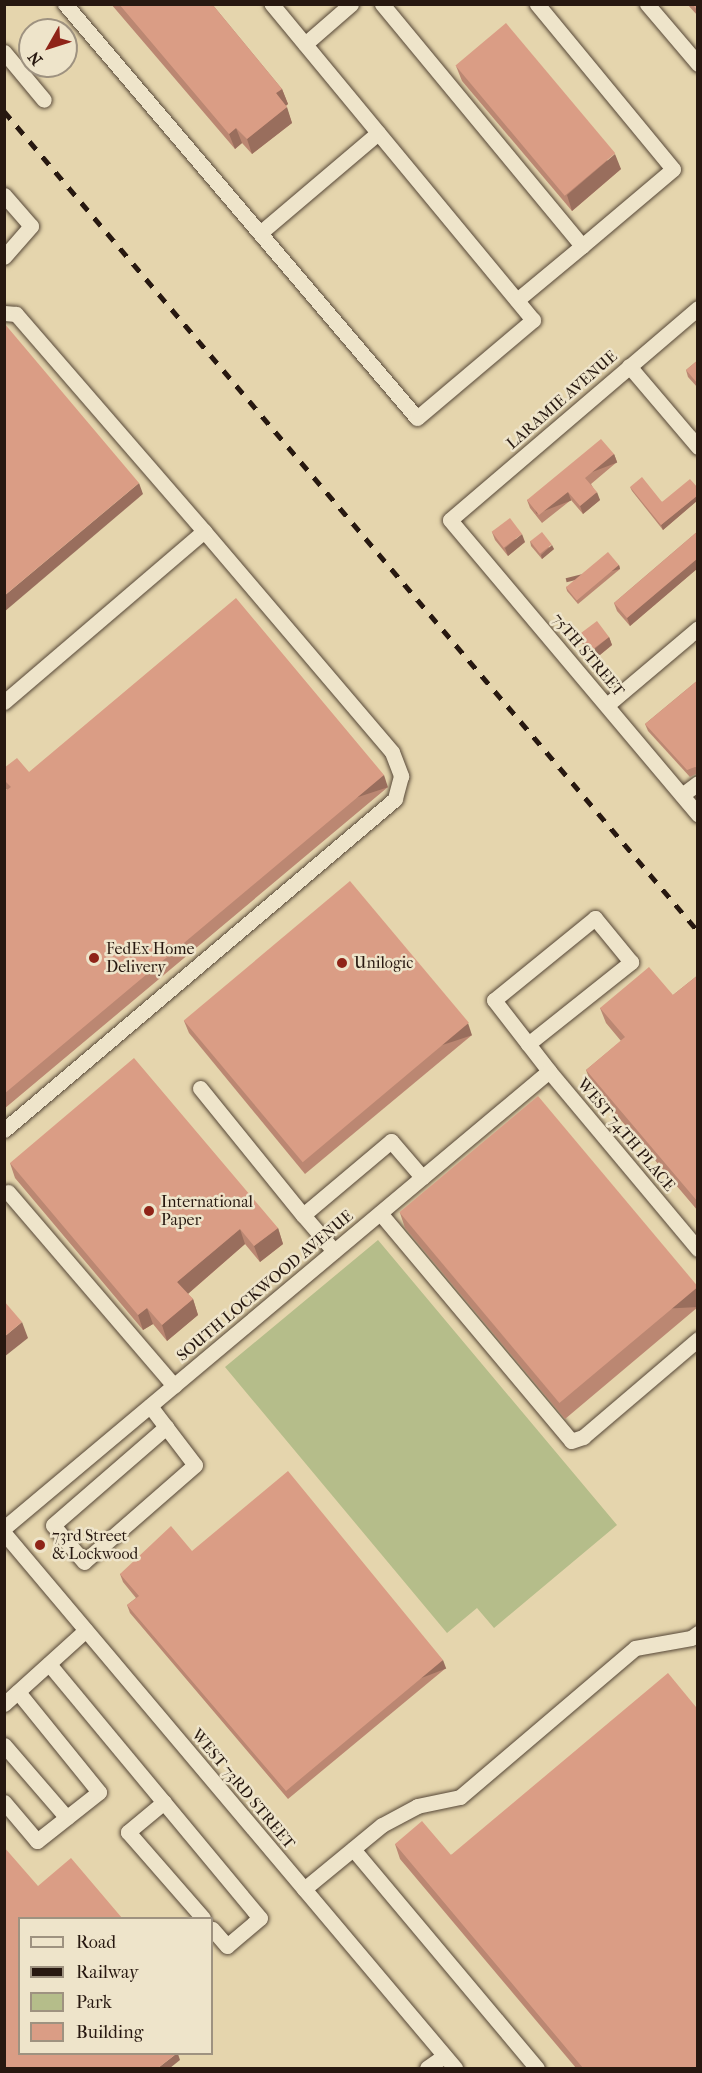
<!DOCTYPE html>
<style>
body{margin:0}
#map{position:relative;width:702px;height:2073px;overflow:hidden;background:#e5d5ad;font-family:"IM FELL French Canon",serif}
div>[style]{position:absolute}
.green>*{inset:0;background:#b5bd8a}
.roads{filter:drop-shadow(0 0 2px #564737) drop-shadow(0 0 2px #564737)}
.minor>*{height:15px;margin:-7.5px;padding:0 7.5px;transform-origin:7.5px;border-radius:7.5px;background:#eee4ca}
.rail>*{height:4.5px;margin-top:-2.25px;transform-origin:0;background:repeating-linear-gradient(90deg,#271810 0 10px,transparent 0 20px)}
.wall>*{inset:0;background:#bb8772}
.shaded-wall>*{inset:0;background:#996e5d;transform-origin:0 0}
.building>*{inset:0;background:#da9d85;transform-origin:0 0}
.dots>*{width:16px;height:16px;translate:-50% -50%;box-sizing:border-box;border:3px solid #eee4ca;border-radius:50%}
span{translate:-50% -50%;white-space:nowrap;text-align:center;line-height:1.15;-webkit-text-stroke:5px #eee4ca;paint-order:stroke}
.street-label{font-size:16px;color:#271810}
.poi-label{font-size:16px;color:#271810}
.left{translate:0 -50%;text-align:left}
.frame{position:absolute;inset:0;border:6px solid #271810;pointer-events:none}
.legend{position:absolute;left:18px;top:1917px;width:195px;height:138px;box-sizing:border-box;background:#eee4ca;border:2px solid #9e9280;margin:0;padding:8px 10px;list-style:none;font-size:18px;color:#271810}
.legend li{display:flex;align-items:center;gap:12px;height:30px}
.legend b{width:30px;border:2px solid #9e9280}
.north{position:absolute;left:18px;top:18px;width:60px;height:60px;box-sizing:border-box;background:#eee4ca;border:2px solid #9e9280;border-radius:50%;rotate:231deg;font-size:16px;font-weight:700;line-height:24px;text-align:center;color:#271810}
.north::after{content:'';display:block;margin:auto;width:21px;height:27px;background:#8f2418;clip-path:polygon(50% 0,100% 100%,50% 72%,0 100%)}
</style>
<div id="map">
<div class="green">
<i style="clip-path:polygon(378px 1240px,617px 1525px,494px 1628px,477px 1608px,447px 1633px,225px 1367px)"></i>
</div>
<div class="roads">
<div class="minor">
<i style="left:65px;top:4px;width:543px;rotate:49.63deg"></i>
<i style="left:417px;top:418px;width:152px;rotate:-40.2deg"></i>
<i style="left:533px;top:320px;width:410px;rotate:-129.6deg"></i>
<i style="left:382px;top:4px;width:314px;rotate:50.4deg"></i>
<i style="left:582px;top:246px;width:119px;rotate:-40.2deg"></i>
<i style="left:673px;top:169px;width:214px;rotate:-129.5deg"></i>
<i style="left:647px;top:4px;width:79px;rotate:49.6deg"></i>
<i style="left:305px;top:44px;width:61px;rotate:-41deg"></i>
<i style="left:4px;top:52px;width:62px;rotate:50.2deg"></i>
<i style="left:4px;top:195px;width:41px;rotate:48.9deg"></i>
<i style="left:31px;top:226px;width:41px;rotate:131.1deg"></i>
<i style="left:260px;top:233px;width:155px;rotate:-40.3deg"></i>
<i style="left:517px;top:300px;width:85px;rotate:-39.7deg"></i>
<i style="left:698px;top:308px;width:326px;rotate:139.5deg"></i>
<i style="left:450px;top:520px;width:385px;rotate:49.9deg"></i>
<i style="left:4px;top:313px;width:12px;rotate:5deg"></i>
<i style="left:16px;top:314px;width:287px;rotate:49.1deg"></i>
<i style="left:204px;top:531px;width:290px;rotate:49.6deg"></i>
<i style="left:392px;top:752px;width:26px;rotate:69deg"></i>
<i style="left:401px;top:776px;width:24px;rotate:105deg"></i>
<i style="left:395px;top:799px;width:512px;rotate:139.75deg"></i>
<i style="left:629px;top:366px;width:106px;rotate:49.6deg"></i>
<i style="left:4px;top:702px;width:263px;rotate:-40.5deg"></i>
<i style="left:607px;top:705px;width:119px;rotate:-40.2deg"></i>
<i style="left:682px;top:795px;width:20px;rotate:-37deg"></i>
<i style="left:528px;top:1044px;width:132px;rotate:-38.5deg"></i>
<i style="left:631px;top:962px;width:57px;rotate:-129.3deg"></i>
<i style="left:595px;top:918px;width:130px;rotate:140.9deg"></i>
<i style="left:494px;top:1000px;width:90px;rotate:52.2deg"></i>
<i style="left:549px;top:1071px;width:232px;rotate:50.1deg"></i>
<i style="left:200px;top:1088px;width:164px;rotate:51deg"></i>
<i style="left:8px;top:1192px;width:255px;rotate:49.4deg"></i>
<i style="left:380px;top:1213px;width:297px;rotate:50deg"></i>
<i style="left:571px;top:1441px;width:13px;rotate:-18deg"></i>
<i style="left:583px;top:1437px;width:151px;rotate:-40.4deg"></i>
<i style="left:334px;top:1251px;width:48px;rotate:-130.7deg"></i>
<i style="left:303px;top:1215px;width:115px;rotate:-40.1deg"></i>
<i style="left:391px;top:1141px;width:48px;rotate:49.3deg"></i>
<i style="left:150px;top:1406px;width:74px;rotate:52.7deg"></i>
<i style="left:195px;top:1465px;width:147px;rotate:138.9deg"></i>
<i style="left:84px;top:1562px;width:48px;rotate:-130deg"></i>
<i style="left:53px;top:1525px;width:150px;rotate:-40.9deg"></i>
<i style="left:4px;top:1528px;width:711px;rotate:-39.98deg"></i>
<i style="left:4px;top:1533px;width:700px;rotate:49.87deg"></i>
<i style="left:49px;top:1664px;width:330px;rotate:50.3deg"></i>
<i style="left:260px;top:1918px;width:43px;rotate:139.7deg"></i>
<i style="left:227px;top:1946px;width:23px;rotate:-131deg"></i>
<i style="left:4px;top:1704px;width:110px;rotate:-42.1deg"></i>
<i style="left:4px;top:1745px;width:96px;rotate:49.2deg"></i>
<i style="left:4px;top:1802px;width:51px;rotate:49.8deg"></i>
<i style="left:37px;top:1841px;width:79px;rotate:-38.3deg"></i>
<i style="left:99px;top:1792px;width:129px;rotate:-129deg"></i>
<i style="left:164px;top:1802px;width:47px;rotate:140.2deg"></i>
<i style="left:128px;top:1832px;width:114px;rotate:48.9deg"></i>
<i style="left:353px;top:1849px;width:286px;rotate:50deg"></i>
<i style="left:304px;top:1889px;width:101px;rotate:-39.4deg"></i>
<i style="left:382px;top:1825px;width:40px;rotate:-28deg"></i>
<i style="left:417px;top:1806px;width:44px;rotate:-11.8deg"></i>
<i style="left:460px;top:1797px;width:230px;rotate:-40.4deg"></i>
<i style="left:635px;top:1648px;width:57px;rotate:-10.1deg"></i>
<i style="left:691px;top:1638px;width:9px;rotate:-36deg"></i>
<i style="left:427px;top:2068px;width:21px;rotate:-35deg"></i>
</div>
</div>
<div class="rail">
<i style="left:4px;top:111px;width:1074px;rotate:49.76deg"></i>
</div>
<div class="wall">
<i style="clip-path:polygon(111px 4px,212px 4px,282px 89px,288px 104px,286px 106px,292px 123px,252px 154px,242px 143px,235px 149px)"></i>
<i style="clip-path:polygon(687px 4px,698px 4px,698px 16px)"></i>
<i style="clip-path:polygon(456px 66px,621px 169px,572px 211px,462px 81px)"></i>
<i style="clip-path:polygon(698px 360px,698px 388px,688px 377px,686px 370px)"></i>
<i style="clip-path:polygon(614px 454px,617px 462px,591px 484px,600px 500px,583px 514px,571px 500px,542px 523px,530px 508px,527px 500px)"></i>
<i style="clip-path:polygon(630px 487px,662px 502px,698px 488px,698px 500px,663px 530px,632px 491px)"></i>
<i style="clip-path:polygon(698px 531px,698px 568px,630px 626px,617px 611px,614px 603px)"></i>
<i style="clip-path:polygon(492px 532px,525px 542px,508px 556px,495px 540px)"></i>
<i style="clip-path:polygon(530px 541px,554px 549px,542px 559px,531px 546px)"></i>
<i style="clip-path:polygon(619px 565px,620px 569px,578px 604px,567px 591px,566px 587px)"></i>
<i style="clip-path:polygon(579px 635px,609px 637px,612px 645px,595px 659px,582px 643px)"></i>
<i style="clip-path:polygon(698px 680px,698px 773px,690px 777px,648px 731px,645px 724px)"></i>
<i style="clip-path:polygon(4px 768px,29px 772px,388px 787px,4px 1109px,4px 792px,7px 790px,4px 787px)"></i>
<i style="clip-path:polygon(698px 975px,698px 1211px,592px 1086px,586px 1070px,621px 1041px,606px 1023px,600px 1008px,673px 995px)"></i>
<i style="clip-path:polygon(184px 1021px,472px 1035px,305px 1174px,189px 1033px)"></i>
<i style="clip-path:polygon(10px 1163px,278px 1228px,283px 1244px,260px 1262px,245px 1244px,188px 1294px,193px 1299px,198px 1315px,167px 1341px,153px 1324px,143px 1330px,15px 1178px)"></i>
<i style="clip-path:polygon(400px 1213px,697px 1287px,698px 1307px,565px 1419px,405px 1228px)"></i>
<i style="clip-path:polygon(192px 1551px,446px 1668px,288px 1799px,130px 1613px,127px 1605px,136px 1598px,123px 1582px,120px 1574px)"></i>
<i style="clip-path:polygon(696px 1707px,698px 2068px,576px 2068px,400px 1859px,395px 1844px,451px 1855px)"></i>
</div>
<div class="shaded-wall">
<i style="clip-path:polygon(282px 89px,288px 104px,281px 109px,276px 93px)"></i>
<i style="clip-path:polygon(287px 107px,292px 123px,252px 154px,247px 139px)"></i>
<i style="clip-path:polygon(236px 128px,242px 143px,235px 149px,229px 134px)"></i>
<i style="clip-path:polygon(615px 154px,621px 169px,572px 211px,567px 195px)"></i>
<i style="left:614px;top:454px;width:9px;height:38px;rotate:69deg"></i>
<i style="clip-path:polygon(139px 483px,143px 494px,4px 612px,4px 596px)"></i>
<i style="left:568px;top:492px;width:9px;height:37px;rotate:69deg"></i>
<i style="clip-path:polygon(597px 492px,600px 500px,583px 514px,580px 506px)"></i>
<i style="clip-path:polygon(698px 495px,698px 500px,663px 530px,661px 525px)"></i>
<i style="clip-path:polygon(522px 534px,525px 542px,508px 556px,505px 548px)"></i>
<i style="clip-path:polygon(552px 545px,554px 549px,542px 559px,541px 555px)"></i>
<i style="clip-path:polygon(698px 558px,698px 568px,630px 626px,627px 618px)"></i>
<i style="left:619px;top:565px;width:4px;height:55px;rotate:76deg"></i>
<i style="clip-path:polygon(609px 637px,612px 645px,595px 659px,592px 651px)"></i>
<i style="left:384px;top:775px;width:13px;height:496px;rotate:72deg"></i>
<i style="left:468px;top:1023px;width:13px;height:217px;rotate:72deg"></i>
<i style="clip-path:polygon(278px 1228px,283px 1244px,260px 1262px,254px 1246px)"></i>
<i style="clip-path:polygon(240px 1229px,245px 1244px,183px 1298px,177px 1282px)"></i>
<i style="left:697px;top:1287px;width:20px;height:180px;rotate:87deg"></i>
<i style="clip-path:polygon(193px 1299px,198px 1315px,167px 1341px,162px 1325px)"></i>
<i style="clip-path:polygon(147px 1308px,153px 1324px,143px 1330px,138px 1315px)"></i>
<i style="clip-path:polygon(22px 1322px,28px 1338px,4px 1357px,4px 1337px)"></i>
<i style="left:443px;top:1660px;width:9px;height:204px;rotate:69deg"></i>
<i style="clip-path:polygon(176px 2054px,178px 2054px,180px 2060px,170px 2068px,158px 2068px)"></i>
</div>
<div class="building">
<i style="clip-path:polygon(119px 4px,212px 4px,282px 89px,276px 93px,287px 107px,247px 139px,236px 128px,229px 134px)"></i>
<i style="clip-path:polygon(692px 4px,698px 4px,698px 11px)"></i>
<i style="left:506px;top:23px;width:170px;height:66px;rotate:50deg"></i>
<i style="clip-path:polygon(4px 323px,139px 483px,4px 596px)"></i>
<i style="clip-path:polygon(698px 360px,698px 384px,686px 370px)"></i>
<i style="clip-path:polygon(601px 439px,614px 454px,585px 478px,597px 492px,580px 506px,568px 492px,539px 515px,527px 500px)"></i>
<i style="clip-path:polygon(642px 477px,662px 502px,690px 479px,698px 488px,698px 495px,661px 525px,630px 487px)"></i>
<i style="left:510px;top:518px;width:20px;height:23px;rotate:53deg"></i>
<i style="clip-path:polygon(698px 531px,698px 558px,627px 618px,614px 603px)"></i>
<i style="left:542px;top:532px;width:16px;height:15px;rotate:52deg"></i>
<i style="left:608px;top:552px;width:17px;height:55px;rotate:50deg"></i>
<i style="clip-path:polygon(236px 598px,384px 775px,4px 1094px,4px 792px,11px 787px,4px 780px,4px 768px,17px 758px,29px 772px)"></i>
<i style="left:597px;top:621px;width:20px;height:23px;rotate:53deg"></i>
<i style="clip-path:polygon(698px 680px,698px 768px,695px 767px,687px 770px,645px 724px)"></i>
<i style="left:350px;top:881px;width:185px;height:217px;rotate:50deg"></i>
<i style="clip-path:polygon(649px 967px,673px 995px,698px 975px,698px 1202px,586px 1070px,625px 1037px,600px 1008px)"></i>
<i style="clip-path:polygon(134px 1058px,278px 1228px,254px 1246px,240px 1229px,177px 1282px,193px 1299px,162px 1325px,147px 1308px,138px 1315px,10px 1163px)"></i>
<i style="left:538px;top:1096px;width:249px;height:181px;rotate:50deg"></i>
<i style="clip-path:polygon(4px 1301px,22px 1322px,4px 1337px)"></i>
<i style="clip-path:polygon(288px 1471px,443px 1660px,286px 1791px,127px 1605px,139px 1596px,120px 1574px,171px 1526px,192px 1551px)"></i>
<i style="clip-path:polygon(668px 1673px,696px 1707px,698px 1706px,698px 2068px,583px 2068px,395px 1844px,422px 1821px,451px 1855px)"></i>
<i style="clip-path:polygon(4px 1847px,38px 1886px,71px 1858px,122px 1918px,20px 1918px,20px 2054px,176px 2054px,158px 2068px,4px 2068px)"></i>
</div>
<div class="dots">
<i style="left:94px;top:958px;background:#8f2418"></i>
<i style="left:342px;top:963px;background:#8f2418"></i>
<i style="left:149px;top:1211px;background:#8f2418"></i>
<i style="left:40px;top:1545px;background:#8f2418"></i>
</div>
<div class="street-label">
<span style="left:562px;top:400px;rotate:-41deg">LARAMIE AVENUE</span>
<span style="left:588px;top:655px;rotate:50deg">75TH STREET</span>
<span style="left:626px;top:1135px;rotate:50deg">WEST 74TH PLACE</span>
<span style="left:265px;top:1286px;rotate:-40deg">SOUTH LOCKWOOD AVENUE</span>
<span style="left:243px;top:1789px;rotate:50deg">WEST 73RD STREET</span>
</div>
<div class="poi-label">
<span class="left" style="left:106px;top:958px">FedEx Home<br>Delivery</span>
<span class="left" style="left:354px;top:963px">Unilogic</span>
<span class="left" style="left:161px;top:1211px">International<br>Paper</span>
<span class="left" style="left:52px;top:1545px">73rd Street<br>&amp; Lockwood</span>
</div>
<div class="frame"></div>
<ul class="legend">
<li><b style="height:8px;background:#eee4ca"></b>Road</li>
<li><b style="height:8px;background:#271810"></b>Railway</li>
<li><b style="height:16px;background:#b5bd8a"></b>Park</li>
<li><b style="height:16px;background:#da9d85"></b>Building</li>
</ul>
<div class="north">N</div>
</div>
